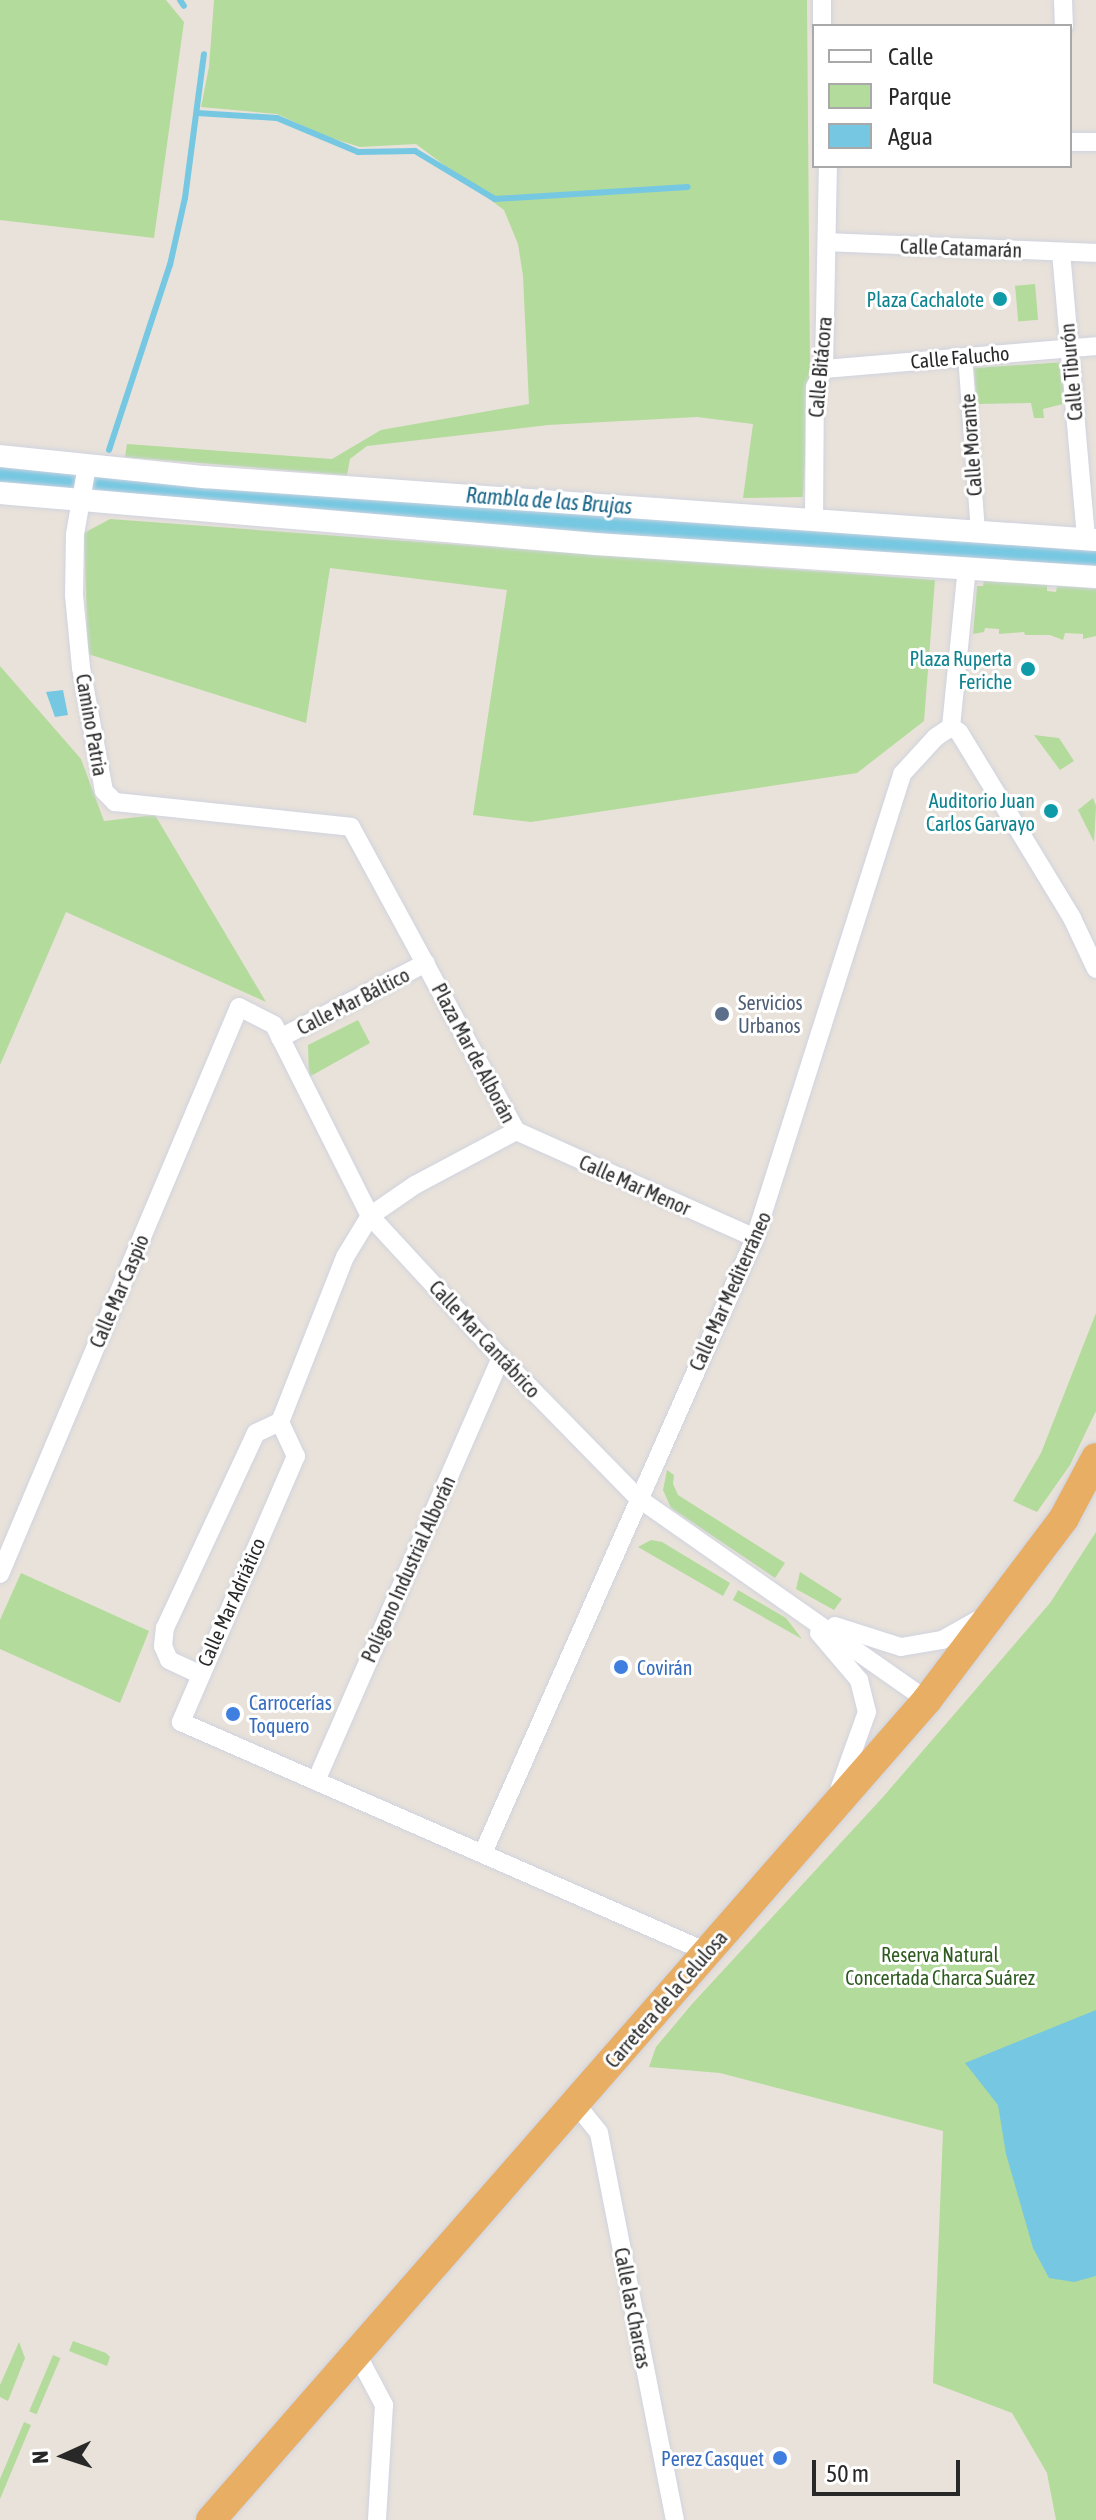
<!DOCTYPE html>
<meta charset="utf-8">
<style>
body{margin:0}
#map{position:relative;width:1096px;height:2520px;overflow:hidden;background:#e9e2da;font-family:"Asap Condensed",sans-serif}
div>[style]{position:absolute}
.green>*{inset:0;background:#b3db9b;transform-origin:0 0}
.water>*{inset:0;background:#76c8e2}
.stream>*{height:6px;margin:-3px;padding:0 3px;transform-origin:3px;border-radius:3px;background:#76c8e2}
.roads{filter:drop-shadow(0 0 2px #d0d3df) drop-shadow(0 0 2px #d0d3df)}
.pedestrian>*{height:14px;margin:-7px;padding:0 7px;transform-origin:7px;border-radius:7px;background:#fff}
.minor>*{height:18px;margin:-9px;padding:0 9px;transform-origin:9px;border-radius:9px;background:#fff}
.tertiary>*{height:22px;margin:-11px;padding:0 11px;transform-origin:11px;border-radius:11px;background:#fff}
.trunk>*{height:30px;margin:-15px;padding:0 15px;transform-origin:15px;border-radius:15px;background:#e8ae63}
.dots>*{width:22px;height:22px;translate:-50% -50%;box-sizing:border-box;border:4px solid #fff;border-radius:50%}
span{translate:-50% -50%;white-space:nowrap;text-align:center;line-height:1.15;-webkit-text-stroke:6px #fff;paint-order:stroke}
.street-label{font-size:20px;color:#282828}
.culture-label{font-size:20px;color:#0d838f}
.right{translate:-100% -50%;text-align:right}
.service-label{font-size:20px;color:#4e5e75}
.left{translate:0 -50%;text-align:left}
.shop-label{font-size:20px;color:#366cbe}
.park-label{font-size:20px;color:#2e5c20}
.water-label{font-size:22px;color:#1a6689;font-style:italic}
.legend{position:absolute;left:812px;top:24px;width:260px;height:144px;box-sizing:border-box;background:#fff;border:2px solid #a9a9a9;margin:0;padding:10px 14px;list-style:none;font-size:24px;color:#282828}
.legend li{display:flex;align-items:center;gap:16px;height:40px}
.legend b{width:40px;border:2px solid #a9a9a9}
.north{position:absolute;left:24px;top:2416px;width:80px;height:80px;-webkit-text-stroke:6px #fff;paint-order:stroke;rotate:267deg;font-size:22px;font-weight:700;line-height:32px;text-align:center;color:#282828}
.north::after{content:'';display:block;margin:auto;width:28px;height:36px;background:#282828;clip-path:polygon(50% 0,100% 100%,50% 72%,0 100%)}
.scale{position:absolute;left:812px;top:2460px;width:148px;height:36px;box-sizing:border-box;border:4px solid #282828;border-top:0;padding-left:10px;font-size:24px;line-height:28px;white-space:nowrap;color:#282828;-webkit-text-stroke:6px #fff;paint-order:stroke}
</style>
<div id="map">
<div class="green">
<i style="clip-path:polygon(0 0,166px 0,184px 22px,154px 238px,0 220px)"></i>
<i style="clip-path:polygon(214px 0,807px 0,810px 372px,803px 497px,743px 498px,753px 424px,697px 417px,548px 425px,367px 446px,350px 459px,347px 475px,125px 457px,127px 444px,332px 459px,381px 430px,529px 404px,523px 276px,518px 244px,504px 210px,416px 144px,360px 147px,325px 136px,277px 114px,201px 107px,209px 67px)"></i>
<i style="left:1035px;top:284px;width:36px;height:20px;rotate:85deg"></i>
<i style="clip-path:polygon(1065px 362px,1067px 403px,1043px 409px,1044px 418px,1034px 418px,1031px 403px,977px 404px,974px 368px)"></i>
<i style="clip-path:polygon(110px 519px,935px 580px,924px 721px,857px 773px,531px 822px,473px 815px,507px 590px,330px 568px,306px 723px,88px 654px,84px 533px)"></i>
<i style="clip-path:polygon(984px 580px,1047px 585px,1047px 591px,1056px 592px,1057px 586px,1096px 589px,1096px 636px,1083px 639px,1083px 634px,1065px 633px,1063px 640px,1050px 635px,1025px 635px,1024px 632px,999px 634px,999px 629px,985px 628px,984px 632px,973px 634px,977px 586px,983px 586px)"></i>
<i style="clip-path:polygon(0 666px,81px 759px,104px 821px,155px 815px,266px 1002px,66px 912px,0 1065px)"></i>
<i style="clip-path:polygon(1034px 735px,1059px 738px,1074px 761px,1060px 770px)"></i>
<i style="clip-path:polygon(1093px 798px,1096px 806px,1094px 842px,1078px 810px)"></i>
<i style="clip-path:polygon(358px 1020px,370px 1043px,309px 1077px,308px 1045px)"></i>
<i style="clip-path:polygon(1096px 1313px,1096px 1411px,1070px 1465px,1037px 1512px,1013px 1501px,1041px 1453px)"></i>
<i style="clip-path:polygon(667px 1470px,674px 1475px,673px 1484px,678px 1495px,785px 1563px,775px 1578px,671px 1508px,663px 1490px)"></i>
<i style="clip-path:polygon(1096px 1532px,1096px 2520px,1056px 2520px,1047px 2473px,1012px 2413px,933px 2383px,943px 2131px,720px 2073px,649px 2067px,656px 2047px,692px 2004px,883px 1797px,1050px 1603px)"></i>
<i style="clip-path:polygon(651px 1540px,662px 1542px,730px 1583px,723px 1596px,638px 1547px)"></i>
<i style="clip-path:polygon(800px 1572px,842px 1599px,834px 1610px,796px 1589px)"></i>
<i style="clip-path:polygon(21px 1573px,149px 1631px,120px 1703px,0 1649px,0 1620px)"></i>
<i style="clip-path:polygon(738px 1590px,786px 1618px,802px 1639px,733px 1600px)"></i>
<i style="clip-path:polygon(73px 2341px,106px 2353px,110px 2357px,107px 2366px,69px 2351px)"></i>
<i style="clip-path:polygon(19px 2342px,25px 2358px,8px 2401px,0 2397px,0 2385px)"></i>
<i style="left:53px;top:2355px;width:8px;height:61px;rotate:23deg"></i>
<i style="clip-path:polygon(24px 2422px,31px 2425px,0 2499px,0 2479px)"></i>
</div>
<div class="water">
<i style="clip-path:polygon(0 462px,1096px 547px,1096px 570px,844px 554px,0 485px)"></i>
<i style="clip-path:polygon(63px 690px,68px 715px,55px 717px,46px 692px)"></i>
<i style="clip-path:polygon(1096px 2010px,1096px 2276px,1074px 2282px,1049px 2278px,1033px 2248px,1006px 2154px,998px 2105px,965px 2063px)"></i>
</div>
<div class="stream">
<i style="left:180px;top:0;width:7px;rotate:56deg"></i>
<i style="left:197px;top:113px;width:80px;rotate:3.6deg"></i>
<i style="left:277px;top:118px;width:88px;rotate:22.8deg"></i>
<i style="left:358px;top:152px;width:57px;rotate:-1deg"></i>
<i style="left:415px;top:151px;width:93px;rotate:31deg"></i>
<i style="left:495px;top:199px;width:193px;rotate:-3.6deg"></i>
<i style="left:109px;top:450px;width:195px;rotate:-71.8deg"></i>
<i style="left:170px;top:265px;width:69px;rotate:-77.4deg"></i>
<i style="left:185px;top:198px;width:145px;rotate:-82.5deg"></i>
</div>
<div class="roads">
<div class="pedestrian">
<i style="left:965px;top:355px;width:179px;rotate:85.8deg"></i>
</div>
<div class="minor">
<i style="left:822px;top:0;width:26px;rotate:90deg"></i>
<i style="left:1063px;top:0;width:26px;rotate:88deg"></i>
<i style="left:1070px;top:142px;width:26px"></i>
<i style="left:827px;top:242px;width:269px;rotate:2.3deg"></i>
<i style="left:1061px;top:252px;width:289px;rotate:85deg"></i>
<i style="left:824px;top:369px;width:273px;rotate:-4.8deg"></i>
<i style="left:87px;top:466px;width:69px;rotate:100deg"></i>
<i style="left:75px;top:534px;width:61px;rotate:90.9deg"></i>
<i style="left:74px;top:595px;width:73px;rotate:84.5deg"></i>
<i style="left:81px;top:668px;width:125px;rotate:79.4deg"></i>
<i style="left:104px;top:791px;width:16px;rotate:45deg"></i>
<i style="left:115px;top:802px;width:237px;rotate:6deg"></i>
<i style="left:351px;top:827px;width:346px;rotate:61.5deg"></i>
<i style="left:814px;top:521px;width:134px;rotate:-89.6deg"></i>
<i style="left:815px;top:387px;width:20px;rotate:-63deg"></i>
<i style="left:824px;top:369px;width:203px;rotate:-88.9deg"></i>
<i style="left:951px;top:727px;width:9px;rotate:32deg"></i>
<i style="left:959px;top:732px;width:218px;rotate:58.7deg"></i>
<i style="left:1072px;top:918px;width:56px;rotate:64.8deg"></i>
<i style="left:951px;top:727px;width:160px;rotate:-84.3deg"></i>
<i style="left:280px;top:1038px;width:164px;rotate:-27.2deg"></i>
<i style="left:516px;top:1131px;width:262px;rotate:24.1deg"></i>
<i style="left:280px;top:1422px;width:38px;rotate:65deg"></i>
<i style="left:296px;top:1456px;width:290px;rotate:113.4deg"></i>
<i style="left:181px;top:1722px;width:574px;rotate:23.62deg"></i>
<i style="left:0;top:1574px;width:615px;rotate:-67.14deg"></i>
<i style="left:239px;top:1007px;width:39px;rotate:27deg"></i>
<i style="left:274px;top:1025px;width:214px;rotate:63.3deg"></i>
<i style="left:370px;top:1216px;width:193px;rotate:47.3deg"></i>
<i style="left:501px;top:1358px;width:196px;rotate:45.6deg"></i>
<i style="left:638px;top:1498px;width:353px;rotate:35deg"></i>
<i style="left:835px;top:1626px;width:69px;rotate:17.7deg"></i>
<i style="left:901px;top:1647px;width:42px;rotate:-9.7deg"></i>
<i style="left:942px;top:1640px;width:47px;rotate:-29.3deg"></i>
<i style="left:819px;top:1633px;width:62px;rotate:49.6deg"></i>
<i style="left:859px;top:1680px;width:33px;rotate:76deg"></i>
<i style="left:867px;top:1712px;width:80px;rotate:109.8deg"></i>
<i style="left:199px;top:1674px;width:33px;rotate:-155deg"></i>
<i style="left:169px;top:1660px;width:15px;rotate:-113deg"></i>
<i style="left:163px;top:1646px;width:18px;rotate:-84deg"></i>
<i style="left:165px;top:1628px;width:215px;rotate:-65deg"></i>
<i style="left:256px;top:1433px;width:26px;rotate:-25deg"></i>
<i style="left:280px;top:1422px;width:177px;rotate:-68.5deg"></i>
<i style="left:345px;top:1257px;width:48px;rotate:-58.6deg"></i>
<i style="left:370px;top:1216px;width:55px;rotate:-34.6deg"></i>
<i style="left:415px;top:1185px;width:115px;rotate:-28.1deg"></i>
<i style="left:316px;top:1781px;width:462px;rotate:-66.4deg"></i>
<i style="left:483px;top:1853px;width:672px;rotate:-66.14deg"></i>
<i style="left:755px;top:1238px;width:487px;rotate:-72.4deg"></i>
<i style="left:902px;top:774px;width:50px;rotate:-47.4deg"></i>
<i style="left:936px;top:737px;width:18px;rotate:-34deg"></i>
<i style="left:575px;top:2103px;width:38px;rotate:51deg"></i>
<i style="left:599px;top:2133px;width:394px;rotate:78.9deg"></i>
<i style="left:357px;top:2354px;width:58px;rotate:62.1deg"></i>
<i style="left:384px;top:2405px;width:115px;rotate:93.5deg"></i>
</div>
<div class="tertiary">
<i style="left:0;top:456px;width:205px;rotate:5.9deg"></i>
<i style="left:204px;top:477px;width:894px;rotate:4.04deg"></i>
<i style="left:0;top:493px;width:598px;rotate:4.89deg"></i>
<i style="left:596px;top:544px;width:501px;rotate:3.78deg"></i>
</div>
<div class="trunk">
<i style="left:211px;top:2520px;width:1089px;rotate:-48.87deg"></i>
<i style="left:927px;top:1700px;width:228px;rotate:-53deg"></i>
<i style="left:1064px;top:1518px;width:68px;rotate:-61.9deg"></i>
</div>
</div>
<div class="dots">
<i style="left:1000px;top:299px;background:#0f9aa8"></i>
<i style="left:1028px;top:669px;background:#0f9aa8"></i>
<i style="left:1051px;top:811px;background:#0f9aa8"></i>
<i style="left:722px;top:1014px;background:#5c6f8a"></i>
<i style="left:621px;top:1667px;background:#3f7fe0"></i>
<i style="left:233px;top:1714px;background:#3f7fe0"></i>
<i style="left:780px;top:2458px;background:#3f7fe0"></i>
</div>
<div class="street-label">
<span style="left:961px;top:248px;rotate:2deg">Calle Catamarán</span>
<span style="left:960px;top:357px;rotate:-5deg">Calle Falucho</span>
<span style="left:820px;top:367px;rotate:-85deg">Calle Bitácora</span>
<span style="left:1071px;top:372px;rotate:-95deg">Calle Tiburón</span>
<span style="left:971px;top:445px;rotate:-94deg">Calle Morante</span>
<span style="left:92px;top:725px;rotate:80deg">Camino Patria</span>
<span style="left:353px;top:1001px;rotate:-27deg">Calle Mar Báltico</span>
<span style="left:474px;top:1053px;rotate:62deg">Plaza Mar de Alborán</span>
<span style="left:635px;top:1185px;rotate:24deg">Calle Mar Menor</span>
<span style="left:119px;top:1291px;rotate:-67deg">Calle Mar Caspio</span>
<span style="left:730px;top:1291px;rotate:-66deg">Calle Mar Mediterráneo</span>
<span style="left:485px;top:1339px;rotate:47deg">Calle Mar Cantábrico</span>
<span style="left:408px;top:1569px;rotate:-66deg">Polígono Industrial Alborán</span>
<span style="left:231px;top:1602px;rotate:-66deg">Calle Mar Adriático</span>
<span style="left:666px;top:1999px;rotate:-49deg">Carretera de la Celulosa</span>
<span style="left:633px;top:2308px;rotate:79deg">Calle las Charcas</span>
</div>
<div class="culture-label">
<span class="right" style="left:984px;top:299px">Plaza Cachalote</span>
<span class="right" style="left:1012px;top:670px">Plaza Ruperta<br>Feriche</span>
<span class="right" style="left:1035px;top:812px">Auditorio Juan<br>Carlos Garvayo</span>
</div>
<div class="service-label">
<span class="left" style="left:738px;top:1014px">Servicios<br>Urbanos</span>
</div>
<div class="shop-label">
<span class="left" style="left:637px;top:1667px">Covirán</span>
<span class="left" style="left:249px;top:1714px">Carrocerías<br>Toquero</span>
<span class="right" style="left:764px;top:2458px">Perez Casquet</span>
</div>
<div class="park-label">
<span style="left:940px;top:1966px">Reserva Natural<br>Concertada Charca Suárez</span>
</div>
<div class="water-label">
<span style="left:549px;top:501px;rotate:4deg">Rambla de las Brujas</span>
</div>
<ul class="legend">
<li><b style="height:10px;background:#fff"></b>Calle</li>
<li><b style="height:22px;background:#b3db9b"></b>Parque</li>
<li><b style="height:22px;background:#76c8e2"></b>Agua</li>
</ul>
<div class="north">N</div>
<div class="scale">50 m</div>
</div>
